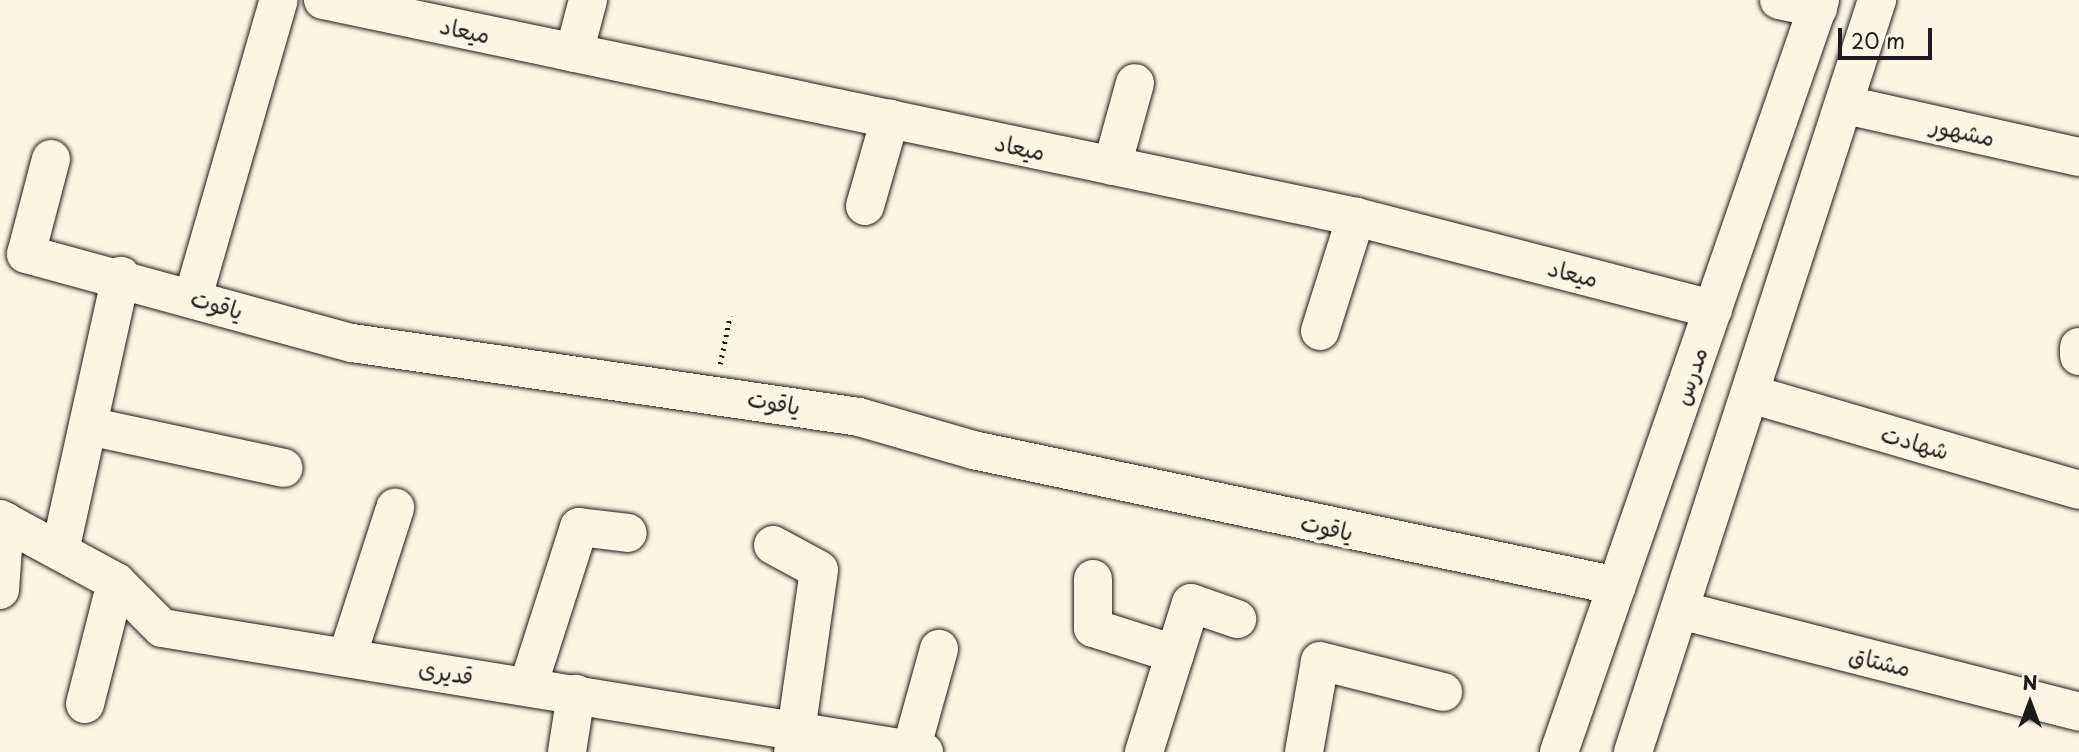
<!DOCTYPE html>
<meta charset="utf-8">
<style>
body{margin:0}
#map{position:relative;width:2079px;height:752px;overflow:hidden;background:#fcf5e5;font-family:"Playpen Sans","Playpen Sans Arabic",sans-serif}
div>[style]{position:absolute}
.path>*{height:4.5px;margin-top:-2.25px;transform-origin:0;background:repeating-linear-gradient(90deg,#1c1c1c 0 2px,transparent 0 7px)}
.roads{filter:drop-shadow(0 0 2px #1c1c1c) drop-shadow(0 0 2px #1c1c1c)}
.minor>*{height:38px;margin:-19px;padding:0 19px;transform-origin:19px;border-radius:19px;background:#fcf5e5}
span{translate:-50% -50%;white-space:nowrap;text-align:center;line-height:1.15;-webkit-text-stroke:7px #fcf5e5;paint-order:stroke}
.street-label{font-size:23px;color:#1c1c1c}
.north{position:absolute;left:1995px;top:668px;width:70px;height:70px;-webkit-text-stroke:5px #fcf5e5;paint-order:stroke;rotate:0deg;font-size:19px;font-weight:700;line-height:28px;text-align:center;color:#1c1c1c}
.north::after{content:'';display:block;margin:auto;width:24px;height:32px;background:#1c1c1c;clip-path:polygon(50% 0,100% 100%,50% 72%,0 100%)}
.scale{position:absolute;left:1838px;top:28px;width:94px;height:32px;box-sizing:border-box;border:4px solid #1c1c1c;border-top:0;padding-left:9px;font-size:21px;line-height:24px;white-space:nowrap;color:#1c1c1c;-webkit-text-stroke:5px #fcf5e5;paint-order:stroke}
</style>
<div id="map">
<div class="path">
<i style="left:720px;top:364px;width:49px;rotate:-78.2deg"></i>
</div>
<div class="roads">
<div class="minor">
<i style="left:323px;top:0;width:1056px;rotate:11.86deg"></i>
<i style="left:1356px;top:217px;width:369px;rotate:14.5deg"></i>
<i style="left:1779px;top:0;width:40px;rotate:12deg"></i>
<i style="left:574px;top:53px;width:55px;rotate:-75.2deg"></i>
<i style="left:1846px;top:105px;width:239px;rotate:12.6deg"></i>
<i style="left:51px;top:159px;width:98px;rotate:104.7deg"></i>
<i style="left:26px;top:254px;width:338px;rotate:15.3deg"></i>
<i style="left:352px;top:343px;width:512px;rotate:8.3deg"></i>
<i style="left:859px;top:417px;width:119px;rotate:16.1deg"></i>
<i style="left:973px;top:450px;width:658px;rotate:11.92deg"></i>
<i style="left:1112px;top:166px;width:86px;rotate:-74.5deg"></i>
<i style="left:865px;top:206px;width:91px;rotate:-74deg"></i>
<i style="left:193px;top:297px;width:309px;rotate:-73.9deg"></i>
<i style="left:1320px;top:331px;width:120px;rotate:-72.5deg"></i>
<i style="left:2079px;top:347px;width:9px;rotate:90deg"></i>
<i style="left:1751px;top:394px;width:342px;rotate:16.3deg"></i>
<i style="left:88px;top:426px;width:200px;rotate:12.1deg"></i>
<i style="left:0;top:519px;width:132px;rotate:28.5deg"></i>
<i style="left:116px;top:582px;width:65px;rotate:45deg"></i>
<i style="left:162px;top:628px;width:772px;rotate:9.24deg"></i>
<i style="left:773px;top:545px;width:52px;rotate:28.5deg"></i>
<i style="left:819px;top:570px;width:184px;rotate:98.1deg"></i>
<i style="left:60px;top:551px;width:282px;rotate:-77.5deg"></i>
<i style="left:1093px;top:579px;width:49px;rotate:90deg"></i>
<i style="left:1093px;top:628px;width:86px;rotate:17.6deg"></i>
<i style="left:0;top:590px;width:69px;rotate:-85.9deg"></i>
<i style="left:1680px;top:610px;width:412px;rotate:14.3deg"></i>
<i style="left:347px;top:657px;width:157px;rotate:-72.1deg"></i>
<i style="left:528px;top:686px;width:167px;rotate:-72.2deg"></i>
<i style="left:579px;top:527px;width:49px;rotate:7deg"></i>
<i style="left:85px;top:704px;width:126px;rotate:-75.7deg"></i>
<i style="left:911px;top:750px;width:105px;rotate:-74.5deg"></i>
<i style="left:567px;top:752px;width:59px;rotate:-81.2deg"></i>
<i style="left:1144px;top:752px;width:156px;rotate:-72.5deg"></i>
<i style="left:1191px;top:603px;width:49px;rotate:19.2deg"></i>
<i style="left:1304px;top:752px;width:92px;rotate:-80deg"></i>
<i style="left:1320px;top:661px;width:127px;rotate:14.1deg"></i>
<i style="left:1559px;top:752px;width:796px;rotate:-70.86deg"></i>
<i style="left:1633px;top:752px;width:791px;rotate:-72.02deg"></i>
</div>
</div>
<div class="street-label">
<span style="left:465px;top:30px;rotate:12deg">میعاد</span>
<span style="left:1963px;top:131px;rotate:13deg">مشهور</span>
<span style="left:1020px;top:147px;rotate:12deg">میعاد</span>
<span style="left:1573px;top:273px;rotate:14deg">میعاد</span>
<span style="left:217px;top:304px;rotate:16deg">یاقوت</span>
<span style="left:1690px;top:376px;rotate:-71deg">مدرس</span>
<span style="left:774px;top:402px;rotate:10deg">یاقوت</span>
<span style="left:1915px;top:442px;rotate:16deg">شهادت</span>
<span style="left:1327px;top:527px;rotate:12deg">یاقوت</span>
<span style="left:1880px;top:661px;rotate:14deg">مشتاق</span>
<span style="left:446px;top:672px;rotate:9deg">قدیری</span>
</div>
<div class="north">N</div>
<div class="scale">20 m</div>
</div>
